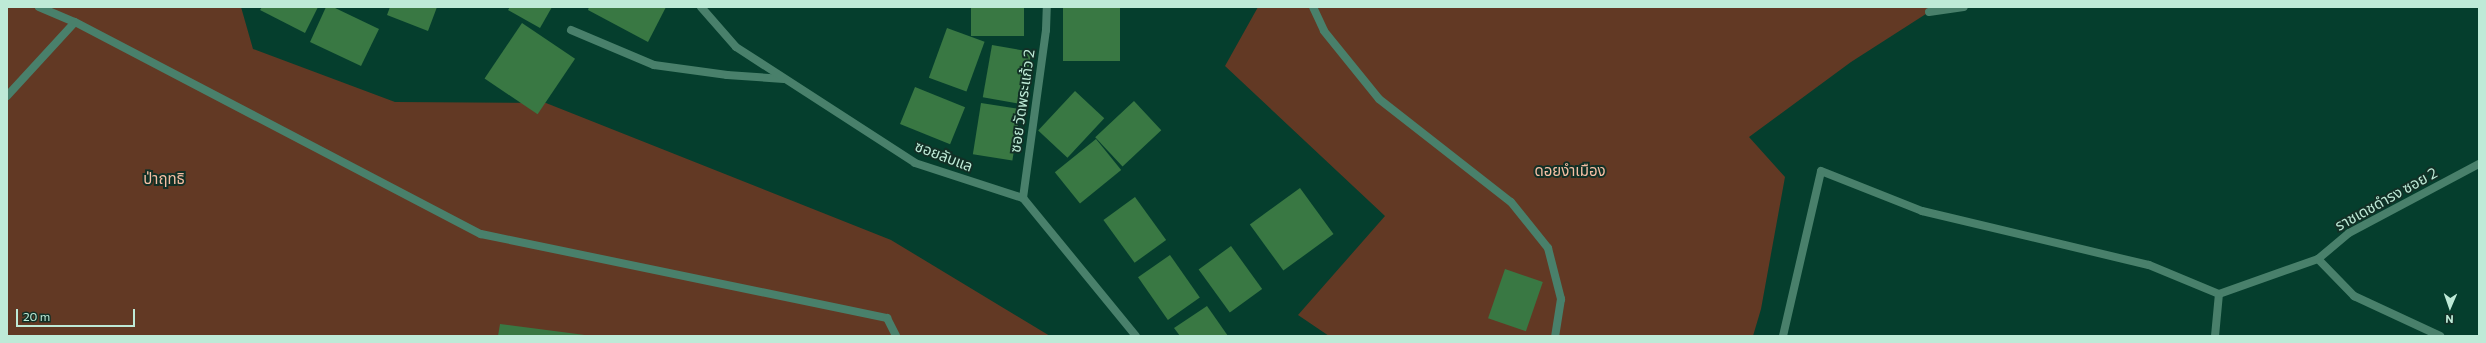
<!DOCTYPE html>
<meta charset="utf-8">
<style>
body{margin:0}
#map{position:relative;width:2486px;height:343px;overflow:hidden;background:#053e2d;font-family:Commissioner,"Noto Sans Thai",sans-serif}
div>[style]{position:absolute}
.green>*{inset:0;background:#623924}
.building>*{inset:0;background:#397843;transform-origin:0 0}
.service>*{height:8px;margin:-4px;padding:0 4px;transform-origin:4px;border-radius:4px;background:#49806b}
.minor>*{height:8px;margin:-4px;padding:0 4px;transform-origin:4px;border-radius:4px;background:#49806b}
.tertiary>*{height:8px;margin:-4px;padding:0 4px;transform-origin:4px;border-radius:4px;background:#49806b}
span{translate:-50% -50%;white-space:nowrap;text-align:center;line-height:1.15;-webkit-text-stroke:4px #123026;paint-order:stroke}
.street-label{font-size:15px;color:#beead7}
.park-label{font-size:15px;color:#f6bfa4}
.frame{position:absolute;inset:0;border:8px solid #beead7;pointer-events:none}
.north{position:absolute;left:2430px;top:287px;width:40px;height:40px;-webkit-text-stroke:3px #123026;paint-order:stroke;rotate:182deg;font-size:11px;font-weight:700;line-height:16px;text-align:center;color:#beead7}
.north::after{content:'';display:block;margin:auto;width:14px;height:18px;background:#beead7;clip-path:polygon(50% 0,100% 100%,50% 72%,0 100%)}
.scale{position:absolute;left:16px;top:309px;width:119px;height:18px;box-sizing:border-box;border:2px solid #beead7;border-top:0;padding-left:5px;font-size:12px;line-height:14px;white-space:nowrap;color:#beead7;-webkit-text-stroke:3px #123026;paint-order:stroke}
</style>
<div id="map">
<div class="green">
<i style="clip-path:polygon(7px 7px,241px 7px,253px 49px,395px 102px,546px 103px,891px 240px,1050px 336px,7px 336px)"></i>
<i style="clip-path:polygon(1258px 7px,1960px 7px,1929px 12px,1851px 62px,1749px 137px,1785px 177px,1761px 309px,1753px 336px,1329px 336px,1298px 315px,1385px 216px,1225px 66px)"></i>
</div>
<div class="building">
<i style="clip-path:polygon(262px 7px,318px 7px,305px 33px,260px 10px)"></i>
<i style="clip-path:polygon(326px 7px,333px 7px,379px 29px,361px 66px,310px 42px)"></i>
<i style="clip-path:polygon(390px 7px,437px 7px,428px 31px,387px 15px)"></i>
<i style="clip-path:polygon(510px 7px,552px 7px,540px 28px,508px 10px)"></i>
<i style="clip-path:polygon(589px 7px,666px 7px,648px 42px,588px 10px)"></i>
<i style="left:971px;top:7px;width:53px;height:29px"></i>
<i style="left:1063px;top:7px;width:57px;height:54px"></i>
<i style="left:522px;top:23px;width:64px;height:67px;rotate:34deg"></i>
<i style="left:947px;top:28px;width:40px;height:53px;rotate:20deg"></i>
<i style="left:992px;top:45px;width:40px;height:53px;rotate:10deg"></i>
<i style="left:915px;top:87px;width:54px;height:40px;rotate:22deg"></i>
<i style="left:1075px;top:91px;width:40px;height:54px;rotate:43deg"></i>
<i style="left:1134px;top:101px;width:40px;height:53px;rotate:47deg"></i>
<i style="left:981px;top:103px;width:40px;height:52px;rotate:9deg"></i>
<i style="left:1096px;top:139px;width:40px;height:53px;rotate:51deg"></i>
<i style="left:1300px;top:188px;width:57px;height:62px;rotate:54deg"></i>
<i style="left:1135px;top:197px;width:53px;height:39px;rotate:54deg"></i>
<i style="left:1231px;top:246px;width:53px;height:40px;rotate:54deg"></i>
<i style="left:1170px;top:255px;width:52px;height:39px;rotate:55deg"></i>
<i style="left:1505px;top:269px;width:40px;height:52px;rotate:19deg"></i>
<i style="clip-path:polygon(1207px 306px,1228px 336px,1180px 336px,1174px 328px)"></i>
<i style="clip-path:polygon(500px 324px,585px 335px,585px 336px,498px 336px)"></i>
</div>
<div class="service">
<i style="left:39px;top:7px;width:39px;rotate:23deg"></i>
<i style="left:571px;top:30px;width:90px;rotate:22.9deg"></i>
<i style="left:654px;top:65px;width:74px;rotate:7.8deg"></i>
<i style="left:727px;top:75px;width:57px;rotate:4deg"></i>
<i style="left:7px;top:96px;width:100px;rotate:-47.4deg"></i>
<i style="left:75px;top:22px;width:458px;rotate:27.6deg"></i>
<i style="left:481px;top:234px;width:415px;rotate:11.7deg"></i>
<i style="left:887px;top:318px;width:20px;rotate:63deg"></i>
<i style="left:2318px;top:259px;width:52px;rotate:45.8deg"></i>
<i style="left:2354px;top:296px;width:95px;rotate:24.9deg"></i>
<i style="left:1783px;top:336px;width:169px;rotate:-77deg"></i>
<i style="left:1821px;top:171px;width:109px;rotate:21.6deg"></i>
<i style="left:1922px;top:211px;width:233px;rotate:13.4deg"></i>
<i style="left:2149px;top:265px;width:76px;rotate:22.5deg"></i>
</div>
<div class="minor">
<i style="left:701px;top:7px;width:53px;rotate:48.8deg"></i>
<i style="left:736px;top:47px;width:213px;rotate:32.9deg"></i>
<i style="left:915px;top:163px;width:114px;rotate:18deg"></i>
<i style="left:1023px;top:198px;width:178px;rotate:50.7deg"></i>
<i style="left:1929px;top:12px;width:35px;rotate:-8deg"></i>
<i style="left:1023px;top:198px;width:170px;rotate:-82.2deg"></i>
<i style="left:1046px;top:30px;width:23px;rotate:-88deg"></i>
<i style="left:2215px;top:336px;width:42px;rotate:-84.6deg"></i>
<i style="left:2219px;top:294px;width:105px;rotate:-19.5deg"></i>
<i style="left:2318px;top:259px;width:40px;rotate:-40deg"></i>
<i style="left:2349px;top:233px;width:147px;rotate:-28deg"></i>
</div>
<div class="tertiary">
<i style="left:1313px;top:7px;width:26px;rotate:65deg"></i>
<i style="left:1324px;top:31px;width:87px;rotate:51deg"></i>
<i style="left:1379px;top:99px;width:167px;rotate:38deg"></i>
<i style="left:1511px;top:202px;width:59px;rotate:51.2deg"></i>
<i style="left:1548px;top:248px;width:53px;rotate:75.7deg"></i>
<i style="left:1561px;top:299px;width:37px;rotate:99deg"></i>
</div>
<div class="street-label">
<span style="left:1022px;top:101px;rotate:-82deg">ซอย วัดพระแก้ว 2</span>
<span style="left:944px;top:156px;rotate:21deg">ซอยลับแล</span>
<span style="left:2386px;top:199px;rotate:-29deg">ราชเดชดำรง ซอย 2</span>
</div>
<div class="park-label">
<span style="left:1570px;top:171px">ดอยงำเมือง</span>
<span style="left:164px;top:179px">ป่าฤทธิ</span>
</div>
<div class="frame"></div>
<div class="north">N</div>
<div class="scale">20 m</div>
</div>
